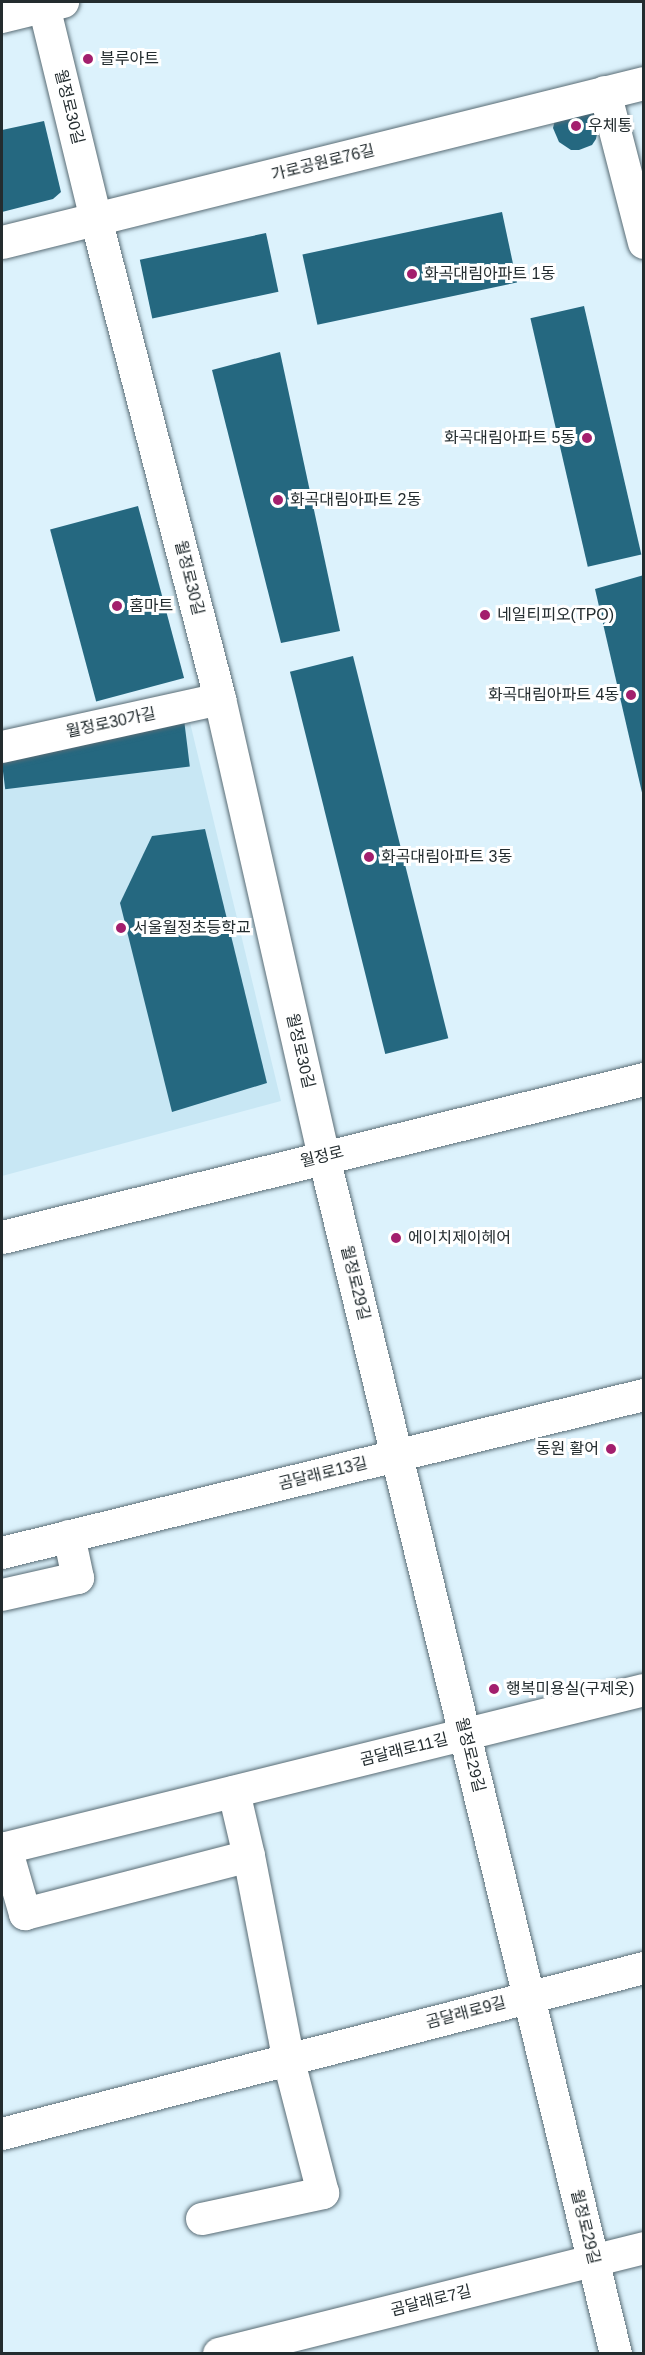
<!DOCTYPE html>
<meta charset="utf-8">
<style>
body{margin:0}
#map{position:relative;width:645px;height:2355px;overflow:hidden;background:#dcf2fc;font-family:Helvetica,"Noto Sans KR",sans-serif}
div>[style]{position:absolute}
.built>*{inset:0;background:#c8e7f4}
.building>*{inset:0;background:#256880;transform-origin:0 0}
.roads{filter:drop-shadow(0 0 2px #596c75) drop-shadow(0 0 2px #596c75)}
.street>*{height:32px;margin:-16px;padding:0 16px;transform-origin:16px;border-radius:16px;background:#fff}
.secondary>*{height:33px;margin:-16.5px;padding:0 16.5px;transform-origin:16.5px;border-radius:16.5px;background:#fff}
.dots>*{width:16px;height:16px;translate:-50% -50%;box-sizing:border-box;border:3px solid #fff;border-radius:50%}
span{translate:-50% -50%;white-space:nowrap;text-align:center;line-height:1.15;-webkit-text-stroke:6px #fff;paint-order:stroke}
.poi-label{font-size:16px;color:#232c2f}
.left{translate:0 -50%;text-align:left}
.right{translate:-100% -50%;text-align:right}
.street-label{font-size:16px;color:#232c2f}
.frame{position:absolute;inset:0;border:3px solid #232c2f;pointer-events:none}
</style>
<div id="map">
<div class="built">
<i style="clip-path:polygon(187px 710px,281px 1101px,2px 1176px,2px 756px)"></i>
</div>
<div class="building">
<i style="clip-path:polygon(593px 112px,599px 125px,596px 139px,592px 145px,579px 150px,571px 150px,559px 142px,553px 128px,555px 120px)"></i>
<i style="clip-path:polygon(44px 121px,61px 192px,53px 199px,2px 212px,2px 130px)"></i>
<i style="left:502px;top:212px;width:72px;height:204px;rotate:78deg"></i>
<i style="left:266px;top:233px;width:60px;height:129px;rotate:78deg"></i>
<i style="left:584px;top:306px;width:255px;height:55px;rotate:77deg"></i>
<i style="clip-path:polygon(280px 352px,340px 631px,281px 643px,212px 370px)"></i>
<i style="left:138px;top:506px;width:178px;height:91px;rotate:75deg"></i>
<i style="clip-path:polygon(644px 575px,644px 797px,643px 797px,595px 589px)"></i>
<i style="left:353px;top:656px;width:394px;height:65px;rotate:76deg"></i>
<i style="left:183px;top:711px;width:56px;height:186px;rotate:83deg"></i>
<i style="clip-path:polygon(205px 829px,267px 1083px,172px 1112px,120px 903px,152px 836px)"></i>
</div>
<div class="roads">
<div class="street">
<i style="left:43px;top:2px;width:223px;rotate:76.3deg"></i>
<i style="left:96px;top:219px;width:496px;rotate:75.5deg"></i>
<i style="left:220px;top:699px;width:470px;rotate:77.2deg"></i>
<i style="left:324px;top:1157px;width:1232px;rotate:76.29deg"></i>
<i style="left:2px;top:17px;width:63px;rotate:-13.8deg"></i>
<i style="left:605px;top:92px;width:156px;rotate:75.5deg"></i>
<i style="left:2px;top:747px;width:223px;rotate:-12.4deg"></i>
<i style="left:2px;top:1553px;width:661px;rotate:-13.83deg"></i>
<i style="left:2px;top:1595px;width:78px;rotate:-12.6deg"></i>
<i style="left:78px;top:1578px;width:43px;rotate:-102.1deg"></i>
<i style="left:6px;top:1848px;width:69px;rotate:73.9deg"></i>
<i style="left:25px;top:1914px;width:231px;rotate:-14.5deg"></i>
<i style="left:249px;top:1856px;width:66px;rotate:-103.2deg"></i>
<i style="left:2px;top:1849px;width:661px;rotate:-13.91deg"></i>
<i style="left:2px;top:2134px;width:663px;rotate:-14.5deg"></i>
<i style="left:202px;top:2219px;width:124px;rotate:-12.1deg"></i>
<i style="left:323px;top:2193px;width:135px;rotate:-104.5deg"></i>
<i style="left:289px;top:2062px;width:210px;rotate:-101deg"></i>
<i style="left:219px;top:2354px;width:438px;rotate:-14deg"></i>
</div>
<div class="secondary">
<i style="left:2px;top:242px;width:661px;rotate:-13.91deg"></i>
<i style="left:2px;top:1237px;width:661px;rotate:-13.83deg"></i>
</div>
</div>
<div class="dots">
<i style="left:88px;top:59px;background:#a31f6d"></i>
<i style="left:576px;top:126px;background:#a31f6d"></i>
<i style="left:412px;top:274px;background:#a31f6d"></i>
<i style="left:587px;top:438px;background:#a31f6d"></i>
<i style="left:278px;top:500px;background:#a31f6d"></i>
<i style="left:117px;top:606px;background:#a31f6d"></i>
<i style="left:485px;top:615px;background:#a31f6d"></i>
<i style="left:631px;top:695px;background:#a31f6d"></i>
<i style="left:369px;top:857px;background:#a31f6d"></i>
<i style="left:121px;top:928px;background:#a31f6d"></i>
<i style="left:396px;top:1238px;background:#a31f6d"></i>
<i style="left:611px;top:1449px;background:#a31f6d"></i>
<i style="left:494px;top:1689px;background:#a31f6d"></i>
</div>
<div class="poi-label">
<span class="left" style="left:100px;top:59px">블루아트</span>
<span class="left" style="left:588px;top:126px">우체통</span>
<span class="left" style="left:424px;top:274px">화곡대림아파트 1동</span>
<span class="right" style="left:575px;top:438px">화곡대림아파트 5동</span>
<span class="left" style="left:290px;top:500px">화곡대림아파트 2동</span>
<span class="left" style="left:129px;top:606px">홈마트</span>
<span class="left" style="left:497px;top:615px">네일티피오(TPO)</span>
<span class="right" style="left:619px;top:695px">화곡대림아파트 4동</span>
<span class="left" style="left:381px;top:857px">화곡대림아파트 3동</span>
<span class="left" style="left:133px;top:928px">서울월정초등학교</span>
<span class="left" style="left:408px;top:1238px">에이치제이헤어</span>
<span class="right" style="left:599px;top:1449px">동원 활어</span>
<span class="left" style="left:506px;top:1689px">행복미용실(구제옷)</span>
</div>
<div class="street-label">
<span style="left:69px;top:107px;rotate:76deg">월정로30길</span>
<span style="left:323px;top:163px;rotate:-14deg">가로공원로76길</span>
<span style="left:189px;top:578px;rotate:76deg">월정로30길</span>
<span style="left:111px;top:723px;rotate:-12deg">월정로30가길</span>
<span style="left:300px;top:1051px;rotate:77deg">월정로30길</span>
<span style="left:322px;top:1157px;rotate:-14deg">월정로</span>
<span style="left:355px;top:1283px;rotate:76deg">월정로29길</span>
<span style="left:323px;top:1474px;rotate:-14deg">곰달래로13길</span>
<span style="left:404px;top:1750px;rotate:-14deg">곰달래로11길</span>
<span style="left:470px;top:1755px;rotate:76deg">월정로29길</span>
<span style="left:466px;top:2013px;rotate:-15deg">곰달래로9길</span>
<span style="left:585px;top:2227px;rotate:76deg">월정로29길</span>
<span style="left:431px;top:2301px;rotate:-14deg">곰달래로7길</span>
</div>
<div class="frame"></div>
</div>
